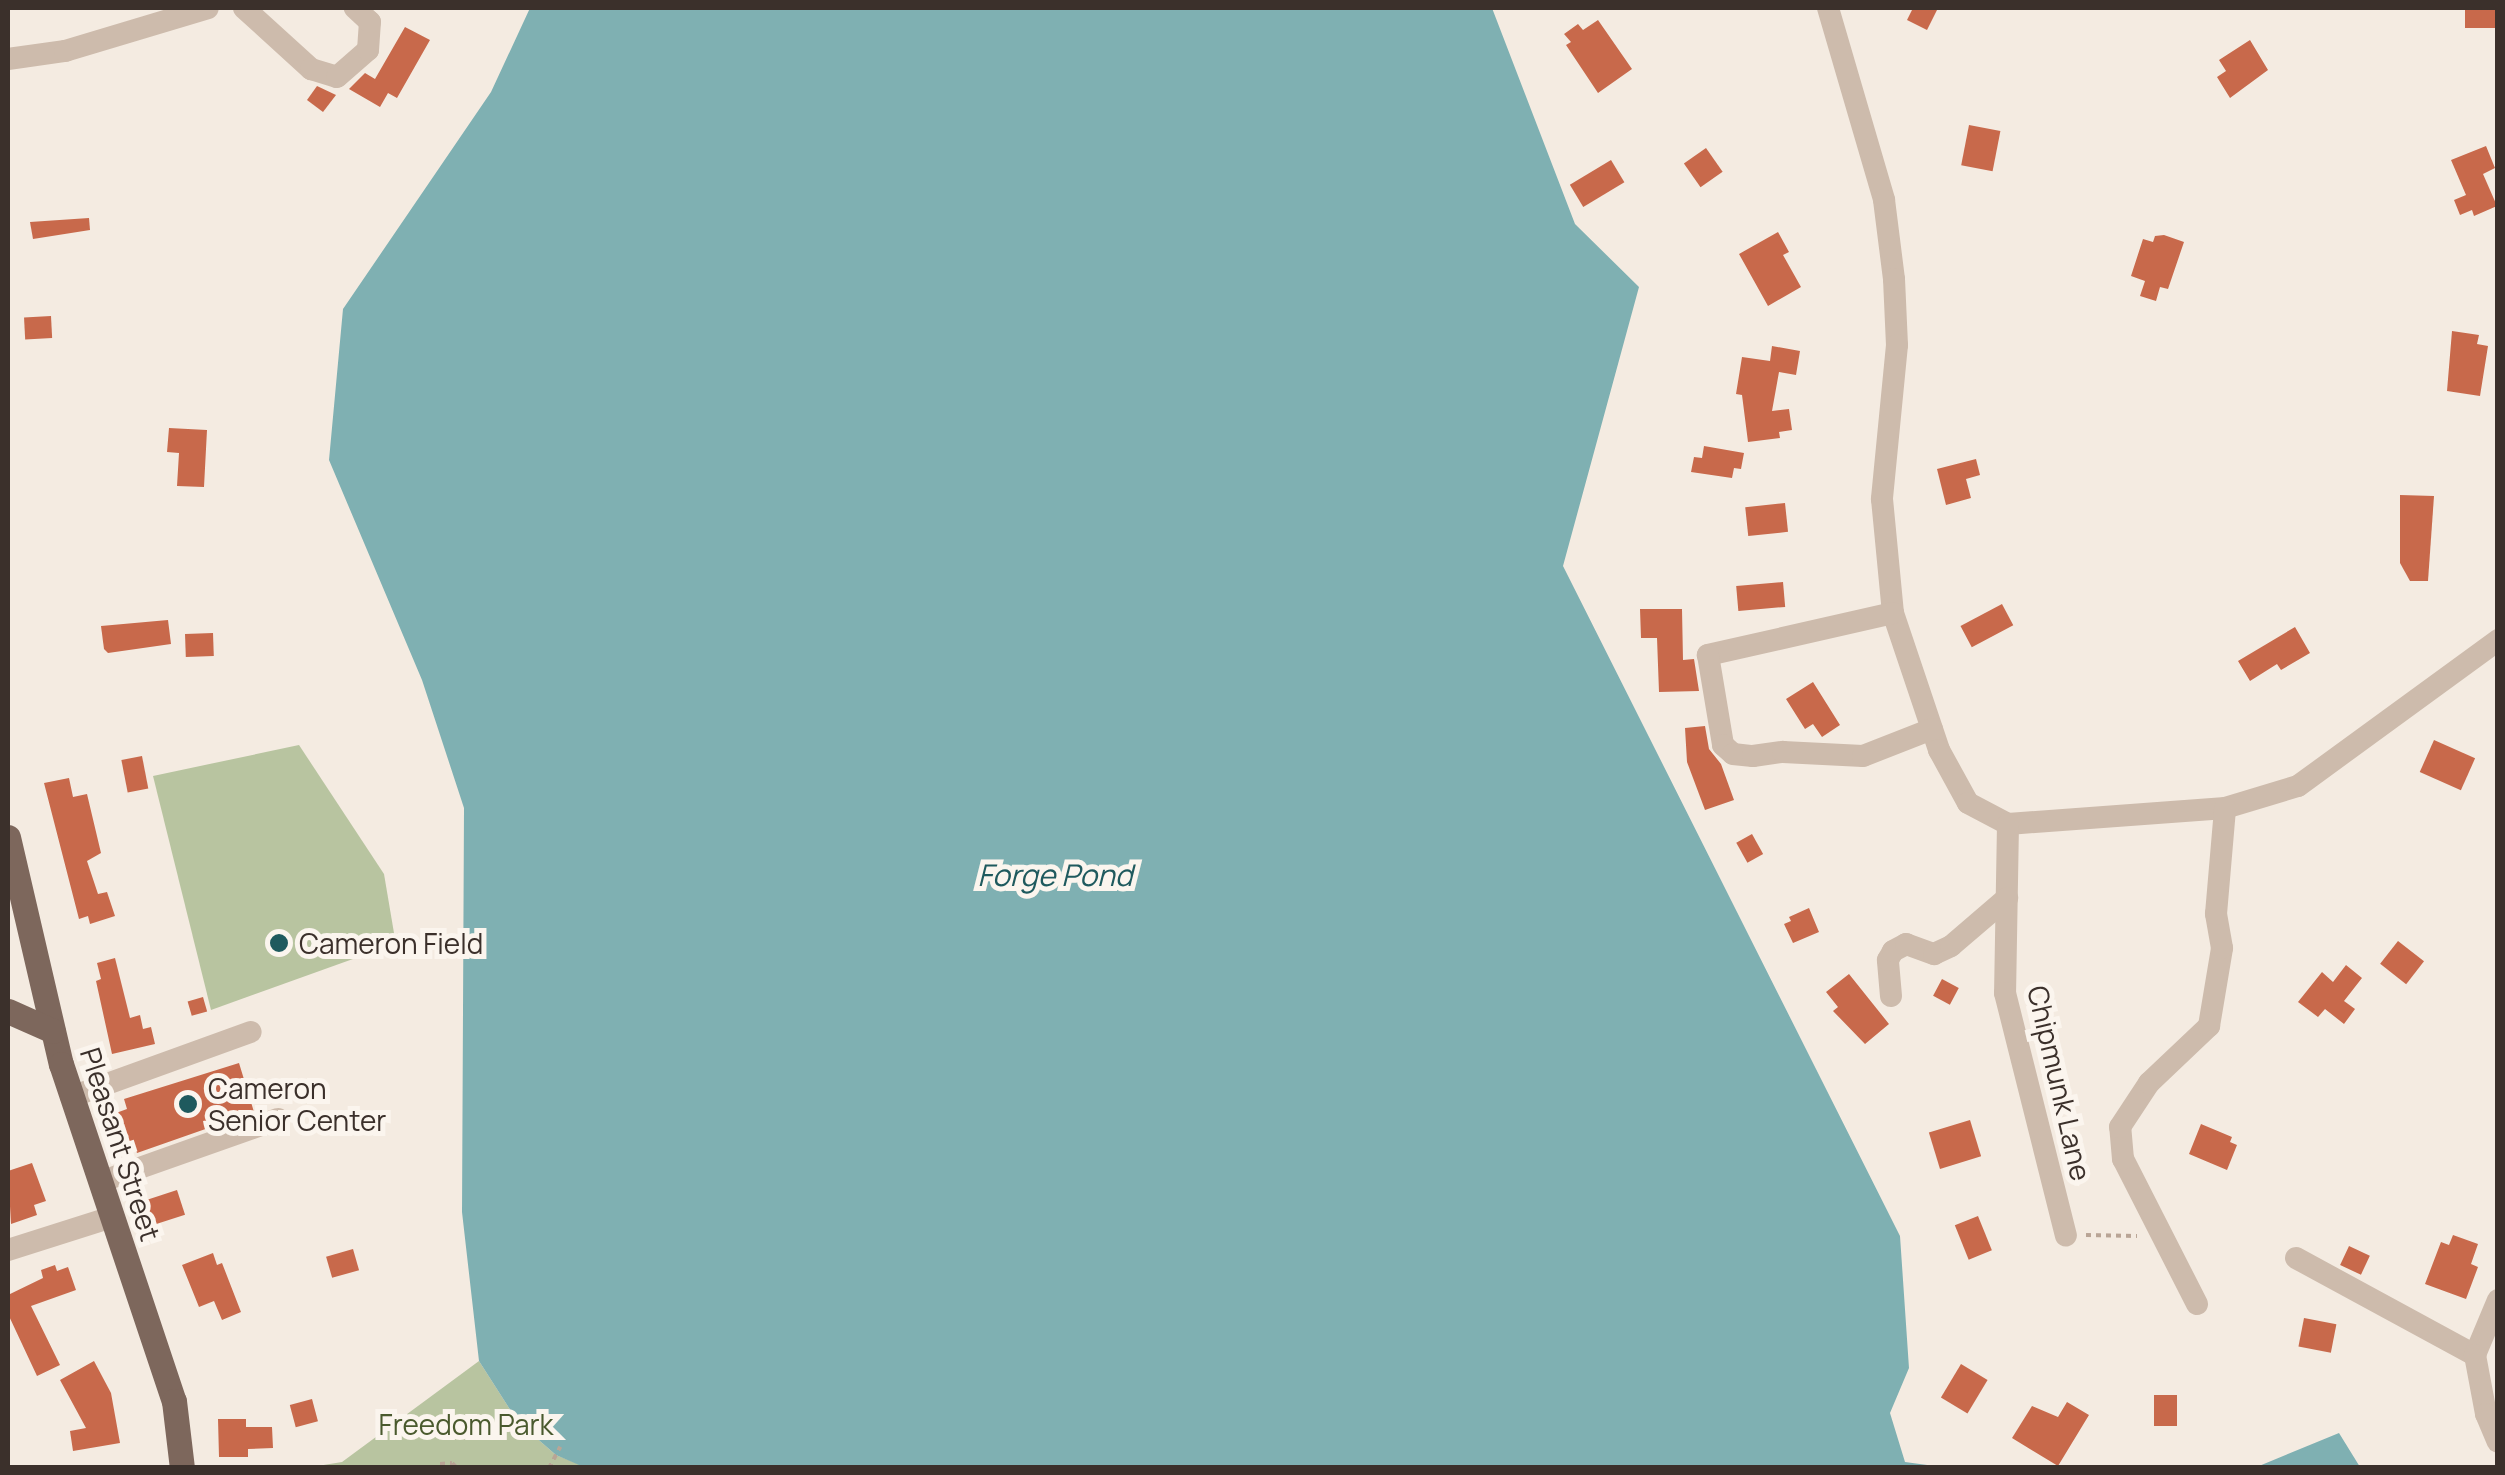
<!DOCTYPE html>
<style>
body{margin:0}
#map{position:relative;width:2505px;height:1475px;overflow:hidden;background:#f4ebe1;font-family:Manrope,sans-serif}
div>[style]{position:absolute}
.green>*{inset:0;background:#b8c4a0}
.water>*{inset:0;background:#7fb0b2}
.building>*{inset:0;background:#c8694b;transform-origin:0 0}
.path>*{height:4px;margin-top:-2px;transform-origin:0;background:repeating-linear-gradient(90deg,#b9a596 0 5px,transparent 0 10px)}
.minor>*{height:22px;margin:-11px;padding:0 11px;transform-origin:11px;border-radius:11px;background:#cdbbac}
.major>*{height:25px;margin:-12.5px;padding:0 12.5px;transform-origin:12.5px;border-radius:12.5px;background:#7d675c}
.dots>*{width:28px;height:28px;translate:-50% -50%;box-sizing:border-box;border:5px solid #fbf5ee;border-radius:50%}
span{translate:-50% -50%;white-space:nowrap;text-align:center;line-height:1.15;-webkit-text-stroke:10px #fbf5ee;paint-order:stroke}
.poi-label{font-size:28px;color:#3b302b}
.left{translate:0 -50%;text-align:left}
.street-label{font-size:28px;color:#3b302b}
.park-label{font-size:28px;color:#4a5a2e}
.water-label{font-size:30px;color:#1f5a5e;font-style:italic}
.frame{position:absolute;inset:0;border:10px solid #3b302b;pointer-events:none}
</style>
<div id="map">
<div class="green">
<i style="clip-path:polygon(299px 745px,384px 874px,395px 939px,378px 950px,211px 1010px,153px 776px)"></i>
<i style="clip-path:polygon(479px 1361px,518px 1422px,556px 1455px,586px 1467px,305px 1468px,342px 1462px)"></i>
</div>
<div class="water">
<i style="clip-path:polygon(530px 8px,1492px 8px,1575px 224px,1639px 287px,1563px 566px,1900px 1236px,1909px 1368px,1890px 1413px,1905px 1462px,1942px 1467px,586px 1468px,556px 1455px,518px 1422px,479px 1361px,462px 1212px,464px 808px,422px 680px,329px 460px,343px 309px,491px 92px)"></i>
<i style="clip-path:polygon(2339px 1433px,2360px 1467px,2246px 1467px,2259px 1466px)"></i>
</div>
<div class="building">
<i style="clip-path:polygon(1913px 8px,1938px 8px,1927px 30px,1907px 20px)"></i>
<i style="left:2465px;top:8px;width:33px;height:20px"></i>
<i style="clip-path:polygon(1598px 20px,1632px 69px,1598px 93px,1566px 45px,1571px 42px,1564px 34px,1578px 24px,1583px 30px)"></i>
<i style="clip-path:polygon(405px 27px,430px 40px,397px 98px,388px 93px,380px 107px,349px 89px,365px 73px,375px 79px)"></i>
<i style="clip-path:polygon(2250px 40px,2268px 70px,2230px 98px,2217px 77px,2226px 71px,2219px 60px)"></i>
<i style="clip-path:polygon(317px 86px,336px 95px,323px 112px,307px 100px)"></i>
<i style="left:1969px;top:125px;width:32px;height:41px;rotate:11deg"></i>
<i style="clip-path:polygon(2486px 146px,2495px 168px,2483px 174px,2497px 206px,2474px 216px,2472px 210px,2460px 215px,2454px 200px,2466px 195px,2451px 160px)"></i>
<i style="left:1706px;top:148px;width:29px;height:27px;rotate:55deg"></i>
<i style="left:1611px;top:160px;width:26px;height:48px;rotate:59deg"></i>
<i style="clip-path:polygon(89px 218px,90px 230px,33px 239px,30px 222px)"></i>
<i style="clip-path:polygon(1778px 232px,1789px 252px,1783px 255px,1801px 287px,1768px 306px,1739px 254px)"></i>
<i style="clip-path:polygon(2164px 235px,2184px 242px,2168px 289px,2160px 287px,2156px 301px,2140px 296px,2145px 281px,2131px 276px,2143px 239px,2153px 242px,2155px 236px)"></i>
<i style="left:51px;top:316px;width:22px;height:27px;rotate:87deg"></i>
<i style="clip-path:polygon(2452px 331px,2479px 335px,2477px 344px,2488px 346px,2480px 396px,2447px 391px)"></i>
<i style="clip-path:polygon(1772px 346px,1800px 351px,1796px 375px,1779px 372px,1772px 411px,1789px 409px,1792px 430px,1779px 432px,1780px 438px,1748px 442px,1742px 395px,1736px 394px,1742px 357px,1770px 361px)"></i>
<i style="clip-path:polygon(169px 428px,207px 430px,204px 487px,177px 486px,179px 453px,167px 452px)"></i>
<i style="clip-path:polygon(1704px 446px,1744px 453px,1741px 469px,1734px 468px,1732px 478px,1691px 472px,1694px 457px,1702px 458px)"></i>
<i style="clip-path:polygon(1976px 459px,1980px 475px,1966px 479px,1971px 498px,1946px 505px,1937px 469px)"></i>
<i style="clip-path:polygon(2400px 495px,2434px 496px,2428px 581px,2410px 581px,2400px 563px)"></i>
<i style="left:1785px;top:503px;width:29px;height:40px;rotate:84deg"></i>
<i style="left:1783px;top:582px;width:25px;height:47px;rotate:85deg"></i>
<i style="left:2002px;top:604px;width:24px;height:47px;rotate:62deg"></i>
<i style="clip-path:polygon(1640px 609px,1682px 609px,1683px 660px,1694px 659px,1699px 691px,1659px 692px,1657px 638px,1641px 638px)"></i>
<i style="clip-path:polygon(168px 620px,171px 644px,108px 653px,104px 649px,101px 626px)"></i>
<i style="clip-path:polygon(2295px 627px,2310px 653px,2281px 670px,2277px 664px,2250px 681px,2238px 661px)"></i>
<i style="left:213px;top:633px;width:23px;height:28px;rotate:88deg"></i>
<i style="clip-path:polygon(1813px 682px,1840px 725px,1822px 737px,1813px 724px,1805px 729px,1786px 699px)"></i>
<i style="clip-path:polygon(1705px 726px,1709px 749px,1721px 764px,1734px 800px,1705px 810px,1687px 762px,1685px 728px)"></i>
<i style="left:2434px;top:740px;width:45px;height:35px;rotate:24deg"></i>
<i style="left:142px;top:756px;width:33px;height:21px;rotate:79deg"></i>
<i style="clip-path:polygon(69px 778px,73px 797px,87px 794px,101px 853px,87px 861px,98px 894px,107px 892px,115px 916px,90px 924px,88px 916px,79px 919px,44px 783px)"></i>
<i style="left:1752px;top:834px;width:23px;height:18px;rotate:61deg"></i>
<i style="clip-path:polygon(1809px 908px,1819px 932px,1793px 943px,1784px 924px,1791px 921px,1789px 917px)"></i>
<i style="left:2398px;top:941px;width:33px;height:29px;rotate:38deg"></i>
<i style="clip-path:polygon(115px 958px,130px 1018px,140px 1015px,143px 1029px,151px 1027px,155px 1044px,112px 1054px,96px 981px,101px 979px,97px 963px)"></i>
<i style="clip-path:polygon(2346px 965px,2362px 978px,2344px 1001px,2355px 1009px,2344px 1024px,2325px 1009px,2318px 1017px,2298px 1002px,2322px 972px,2333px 982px)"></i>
<i style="clip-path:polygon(1849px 974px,1889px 1024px,1865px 1044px,1833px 1011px,1838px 1007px,1826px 992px)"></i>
<i style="left:1942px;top:979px;width:19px;height:19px;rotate:28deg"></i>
<i style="left:203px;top:997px;width:15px;height:16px;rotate:74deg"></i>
<i style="clip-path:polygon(239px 1063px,254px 1112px,137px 1153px,133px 1142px,128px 1144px,116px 1113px,127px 1109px,124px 1099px)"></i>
<i style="left:1970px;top:1120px;width:38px;height:43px;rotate:73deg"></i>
<i style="clip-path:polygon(2201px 1124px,2232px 1137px,2230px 1142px,2237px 1145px,2227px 1170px,2189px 1154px)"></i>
<i style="clip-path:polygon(32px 1163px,46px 1201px,34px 1205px,37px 1215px,11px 1224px,8px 1171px)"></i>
<i style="left:177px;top:1190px;width:26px;height:49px;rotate:72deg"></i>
<i style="left:1978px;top:1216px;width:37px;height:25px;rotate:68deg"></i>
<i style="clip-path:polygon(2453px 1235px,2478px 1244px,2471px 1264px,2478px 1267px,2466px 1299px,2425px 1284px,2441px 1242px,2449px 1245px)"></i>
<i style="left:2349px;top:1246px;width:23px;height:21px;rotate:25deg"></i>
<i style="left:353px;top:1249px;width:22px;height:28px;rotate:74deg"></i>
<i style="clip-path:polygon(213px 1253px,217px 1265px,222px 1263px,241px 1312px,222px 1320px,214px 1301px,199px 1307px,182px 1265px)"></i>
<i style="clip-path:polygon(55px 1265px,57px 1271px,68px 1267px,76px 1290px,31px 1306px,60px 1365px,37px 1376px,8px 1314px,8px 1295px,43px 1278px,41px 1270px)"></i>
<i style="left:2304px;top:1318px;width:33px;height:29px;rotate:11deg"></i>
<i style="clip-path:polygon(94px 1361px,111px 1393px,120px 1443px,73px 1451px,70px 1431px,86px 1428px,60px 1380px)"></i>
<i style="left:1961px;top:1364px;width:31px;height:39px;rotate:31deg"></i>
<i style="left:2177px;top:1395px;width:31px;height:23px;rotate:90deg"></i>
<i style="left:312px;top:1399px;width:23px;height:23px;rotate:75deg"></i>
<i style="clip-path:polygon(2067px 1402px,2089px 1415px,2058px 1466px,2012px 1438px,2032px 1406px,2058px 1417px)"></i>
<i style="clip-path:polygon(218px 1419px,246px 1419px,246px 1427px,272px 1427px,273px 1448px,248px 1449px,248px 1457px,219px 1457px)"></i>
</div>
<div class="path">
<i style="left:2086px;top:1235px;width:51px;rotate:1.1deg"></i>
<i style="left:440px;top:1464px;width:12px;rotate:-5deg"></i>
<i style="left:452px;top:1463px;width:7px;rotate:45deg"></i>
<i style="left:549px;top:1468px;width:24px;rotate:-62deg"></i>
</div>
<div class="minor">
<i style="left:244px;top:8px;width:91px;rotate:42.3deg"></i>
<i style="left:311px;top:69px;width:27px;rotate:17deg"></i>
<i style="left:337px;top:77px;width:41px;rotate:-41.1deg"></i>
<i style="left:368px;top:50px;width:28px;rotate:-86deg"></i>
<i style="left:370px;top:22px;width:21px;rotate:-137deg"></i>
<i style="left:1828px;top:8px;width:200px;rotate:73.7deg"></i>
<i style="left:1884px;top:200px;width:80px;rotate:82.8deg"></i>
<i style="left:1894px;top:279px;width:66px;rotate:87.4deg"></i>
<i style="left:1897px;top:345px;width:155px;rotate:95.6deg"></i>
<i style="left:1882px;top:499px;width:115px;rotate:84.5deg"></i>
<i style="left:1893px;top:613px;width:145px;rotate:71.4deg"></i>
<i style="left:1939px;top:750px;width:60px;rotate:61.3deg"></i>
<i style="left:1968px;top:803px;width:45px;rotate:27.7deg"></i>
<i style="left:2008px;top:824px;width:218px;rotate:-4.2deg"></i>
<i style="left:2225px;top:808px;width:76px;rotate:-16.8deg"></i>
<i style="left:2298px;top:786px;width:248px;rotate:-36.1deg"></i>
<i style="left:8px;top:59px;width:58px;rotate:-8deg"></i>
<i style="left:65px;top:51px;width:149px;rotate:-16.7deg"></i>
<i style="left:1893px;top:613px;width:190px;rotate:167.2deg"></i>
<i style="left:1708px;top:655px;width:91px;rotate:80.5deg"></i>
<i style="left:1723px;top:745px;width:13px;rotate:42deg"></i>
<i style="left:1733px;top:754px;width:20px;rotate:6deg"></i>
<i style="left:1753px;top:756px;width:30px;rotate:-8deg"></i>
<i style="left:1783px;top:752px;width:80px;rotate:2.9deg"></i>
<i style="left:1863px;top:756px;width:74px;rotate:-21.4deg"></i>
<i style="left:2008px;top:824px;width:169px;rotate:91deg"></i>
<i style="left:2005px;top:993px;width:250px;rotate:75.9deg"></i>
<i style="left:1891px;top:996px;width:36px;rotate:-95deg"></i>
<i style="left:1888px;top:960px;width:10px;rotate:-61deg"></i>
<i style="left:1893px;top:951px;width:15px;rotate:-28deg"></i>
<i style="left:1906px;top:944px;width:30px;rotate:20deg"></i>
<i style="left:1934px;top:954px;width:19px;rotate:-25deg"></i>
<i style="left:1951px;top:946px;width:74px;rotate:-40.6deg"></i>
<i style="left:71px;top:1097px;width:191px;rotate:-19.9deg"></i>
<i style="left:100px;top:1182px;width:189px;rotate:-19.5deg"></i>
<i style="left:8px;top:1250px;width:109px;rotate:-17.6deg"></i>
<i style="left:2296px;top:1258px;width:204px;rotate:28.5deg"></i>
<i style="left:2498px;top:1300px;width:60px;rotate:112.7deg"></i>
<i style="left:2475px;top:1355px;width:60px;rotate:79.4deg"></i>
<i style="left:2486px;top:1414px;width:30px;rotate:67deg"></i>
<i style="left:2197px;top:1304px;width:163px;rotate:-117deg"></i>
<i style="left:2123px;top:1159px;width:32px;rotate:-95deg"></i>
<i style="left:2120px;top:1127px;width:53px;rotate:-56.6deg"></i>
<i style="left:2149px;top:1083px;width:83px;rotate:-43.5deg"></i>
<i style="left:2209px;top:1026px;width:79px;rotate:-80.5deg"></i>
<i style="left:2222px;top:948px;width:35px;rotate:-100deg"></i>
<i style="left:2216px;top:914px;width:106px;rotate:-85.1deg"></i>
</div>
<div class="major">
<i style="left:8px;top:837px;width:233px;rotate:76.9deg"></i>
<i style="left:61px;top:1064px;width:355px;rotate:71.5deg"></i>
<i style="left:174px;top:1401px;width:67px;rotate:83.2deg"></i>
<i style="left:8px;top:1011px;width:49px;rotate:24deg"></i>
</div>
<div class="dots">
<i style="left:279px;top:943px;background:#1f5a5e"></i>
<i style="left:188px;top:1104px;background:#1f5a5e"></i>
</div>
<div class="poi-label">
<span class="left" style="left:299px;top:943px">Cameron Field</span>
<span class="left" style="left:208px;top:1104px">Cameron<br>Senior Center</span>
</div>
<div class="street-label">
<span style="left:2060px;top:1083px;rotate:77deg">Chipmunk Lane</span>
<span style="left:121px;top:1144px;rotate:72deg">Pleasant Street</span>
</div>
<div class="park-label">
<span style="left:466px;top:1424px">Freedom Park</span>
</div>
<div class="water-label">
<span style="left:1055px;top:875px">Forge Pond</span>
</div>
<div class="frame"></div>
</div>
